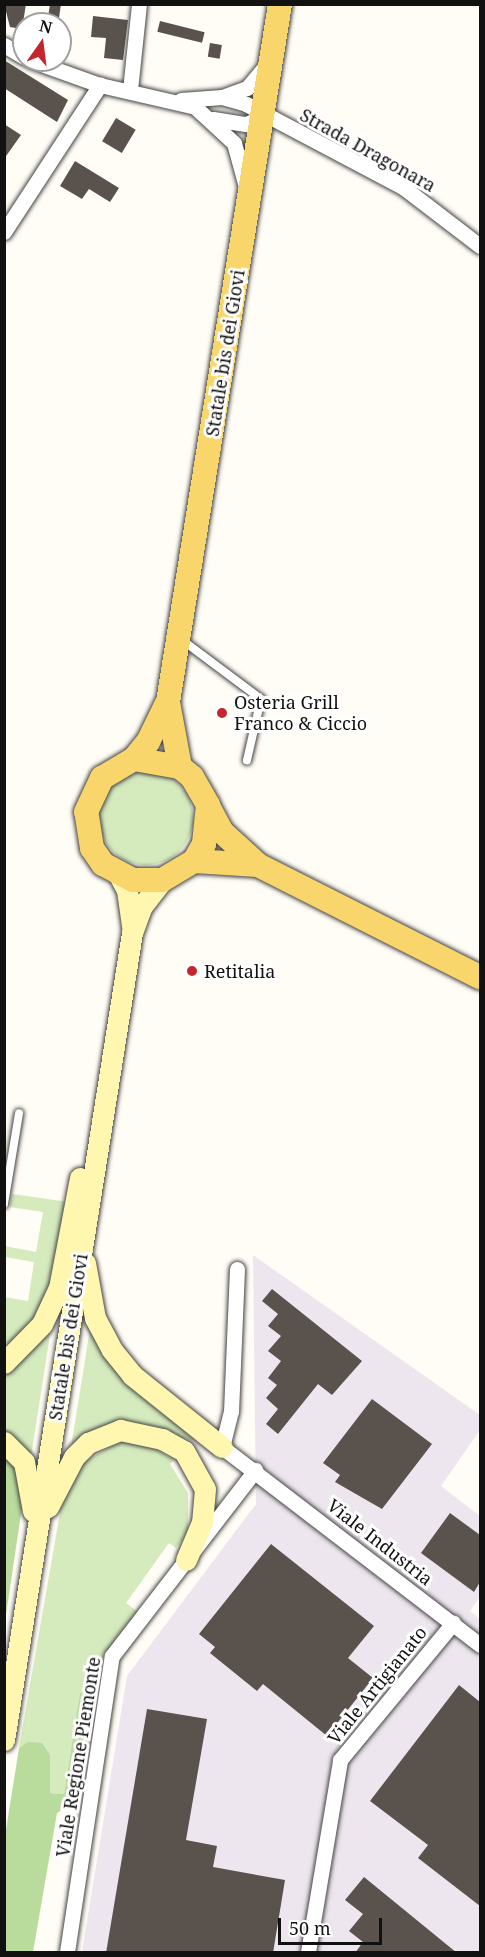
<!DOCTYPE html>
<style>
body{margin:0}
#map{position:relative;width:485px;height:1957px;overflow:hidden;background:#fffdf5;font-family:"Noto Serif",serif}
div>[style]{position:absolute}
.industrial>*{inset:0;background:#eee6ef}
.green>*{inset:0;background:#d5ebbd}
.round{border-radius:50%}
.forest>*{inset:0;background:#b9dc9c}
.building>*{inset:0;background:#5a524d;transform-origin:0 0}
.roads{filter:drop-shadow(0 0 2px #444) drop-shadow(0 0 2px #444)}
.service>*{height:8px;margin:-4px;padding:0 4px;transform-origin:4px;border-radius:4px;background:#fff}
.minor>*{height:15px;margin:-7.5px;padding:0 7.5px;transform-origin:7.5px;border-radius:7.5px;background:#fff}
.secondary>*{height:21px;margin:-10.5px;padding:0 10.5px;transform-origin:10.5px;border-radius:10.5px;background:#fff6b0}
.primary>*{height:24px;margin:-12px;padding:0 12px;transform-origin:12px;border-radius:12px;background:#f9d66b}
.dots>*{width:16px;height:16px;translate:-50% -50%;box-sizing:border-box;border:3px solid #fff;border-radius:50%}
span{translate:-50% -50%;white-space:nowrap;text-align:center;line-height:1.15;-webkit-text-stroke:6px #fff;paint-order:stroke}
.street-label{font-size:18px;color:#111}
.poi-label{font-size:18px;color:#111}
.left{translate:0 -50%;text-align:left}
.frame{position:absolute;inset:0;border:6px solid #111;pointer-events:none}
.north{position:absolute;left:12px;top:12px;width:60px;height:60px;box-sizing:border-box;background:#fff;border:2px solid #a0a0a0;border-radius:50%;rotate:14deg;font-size:16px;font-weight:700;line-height:24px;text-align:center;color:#111}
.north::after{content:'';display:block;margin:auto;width:21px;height:27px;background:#c4262e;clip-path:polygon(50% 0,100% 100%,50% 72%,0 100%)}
.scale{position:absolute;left:278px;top:1918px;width:104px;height:27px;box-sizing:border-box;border:3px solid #111;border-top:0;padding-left:8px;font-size:18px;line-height:21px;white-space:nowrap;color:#111;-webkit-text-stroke:4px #fff;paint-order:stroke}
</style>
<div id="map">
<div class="industrial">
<i style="clip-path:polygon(253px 1255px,480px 1415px,480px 1430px,441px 1486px,480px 1516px,480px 1597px,470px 1611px,480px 1619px,480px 1952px,82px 1952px,127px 1676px,256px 1504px)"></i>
</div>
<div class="green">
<i class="round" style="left:99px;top:771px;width:94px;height:94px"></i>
<i style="clip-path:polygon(12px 1194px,69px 1202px,53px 1295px,13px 1344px,5px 1343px,4px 1297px,28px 1301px,34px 1262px,5px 1257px,5px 1246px,36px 1252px,43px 1212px,10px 1207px)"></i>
<i style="clip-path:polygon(51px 1328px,31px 1457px,5px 1436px,4px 1373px)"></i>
<i style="clip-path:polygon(90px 1329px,195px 1435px,193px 1440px,166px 1435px,71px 1447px)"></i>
<i style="clip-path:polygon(122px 1441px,144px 1442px,174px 1460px,170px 1464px,188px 1493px,188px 1533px,176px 1548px,169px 1543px,126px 1603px,138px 1612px,102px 1659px,93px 1697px,80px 1694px,64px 1794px,50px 1793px,50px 1755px,27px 1742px,19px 1748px,65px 1484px,77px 1465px)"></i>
</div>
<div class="forest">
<i style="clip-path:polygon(5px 1455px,14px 1462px,23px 1500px,6px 1615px,5px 1661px)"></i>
<i style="clip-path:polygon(80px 1693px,93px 1697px,80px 1799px,57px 1813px,33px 1952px,5px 1952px,5px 1836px,19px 1748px,27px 1742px,42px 1743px,50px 1755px,50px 1793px,64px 1794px)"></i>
</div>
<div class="building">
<i style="clip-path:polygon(4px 4px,26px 4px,22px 29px,10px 27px)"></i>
<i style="clip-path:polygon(50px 4px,61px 4px,58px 24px,47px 24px)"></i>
<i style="clip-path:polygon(93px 16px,128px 20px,123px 60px,104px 58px,106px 38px,91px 37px)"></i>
<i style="left:160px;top:21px;width:46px;height:11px;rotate:14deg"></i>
<i style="left:210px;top:43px;width:12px;height:14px;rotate:9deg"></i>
<i style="clip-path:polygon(4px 60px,68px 100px,57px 122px,4px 88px)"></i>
<i style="left:116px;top:118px;width:23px;height:27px;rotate:31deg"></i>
<i style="clip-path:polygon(4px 124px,21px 135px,4px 159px)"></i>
<i style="clip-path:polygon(75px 161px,119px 188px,110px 202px,89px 189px,82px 199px,60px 186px)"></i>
<i style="clip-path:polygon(272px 1289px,362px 1361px,332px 1395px,318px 1384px,278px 1434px,266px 1424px,278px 1409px,266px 1398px,277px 1385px,268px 1378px,281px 1361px,268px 1351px,281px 1336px,268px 1326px,278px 1314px,262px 1301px)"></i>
<i style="clip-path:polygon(372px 1399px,432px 1444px,382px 1509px,335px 1482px,340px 1475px,323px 1463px)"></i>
<i style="clip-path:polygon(450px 1513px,480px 1535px,480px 1582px,474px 1592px,421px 1553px)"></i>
<i style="clip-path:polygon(271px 1544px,374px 1626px,348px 1658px,373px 1678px,327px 1736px,263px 1684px,257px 1691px,210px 1653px,215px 1647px,199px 1634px)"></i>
<i style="clip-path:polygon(459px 1685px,480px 1702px,480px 1906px,418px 1858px,428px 1845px,370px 1801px)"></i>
<i style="clip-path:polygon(147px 1709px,207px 1719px,186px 1840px,217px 1846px,213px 1867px,285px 1880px,273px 1953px,106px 1953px)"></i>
<i style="clip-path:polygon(364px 1877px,457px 1953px,355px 1953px,363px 1942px,349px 1931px,363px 1914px,345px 1900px)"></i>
</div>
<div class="roads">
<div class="service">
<i style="left:182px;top:640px;width:99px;rotate:36.8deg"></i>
<i style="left:261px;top:699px;width:63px;rotate:102.9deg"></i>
<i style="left:4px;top:1204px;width:92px;rotate:-80.6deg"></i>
</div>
<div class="minor">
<i style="left:4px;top:45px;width:23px;rotate:31deg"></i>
<i style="left:30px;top:60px;width:74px;rotate:19.7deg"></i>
<i style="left:100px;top:85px;width:98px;rotate:13deg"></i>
<i style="left:195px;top:107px;width:53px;rotate:42.7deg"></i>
<i style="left:234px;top:143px;width:46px;rotate:74.7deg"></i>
<i style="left:130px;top:90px;width:86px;rotate:-84deg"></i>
<i style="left:222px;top:97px;width:27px;rotate:-20deg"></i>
<i style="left:247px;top:88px;width:31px;rotate:-50deg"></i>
<i style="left:181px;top:100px;width:41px;rotate:-4.2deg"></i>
<i style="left:222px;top:97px;width:25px;rotate:16deg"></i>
<i style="left:246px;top:104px;width:178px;rotate:27.9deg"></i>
<i style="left:403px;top:187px;width:97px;rotate:37.5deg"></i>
<i style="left:213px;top:119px;width:33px;rotate:9deg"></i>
<i style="left:246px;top:124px;width:17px;rotate:-24deg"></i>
<i style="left:4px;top:232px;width:176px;rotate:-56.9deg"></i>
<i style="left:237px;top:1269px;width:142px;rotate:92.4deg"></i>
<i style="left:231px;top:1411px;width:37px;rotate:104deg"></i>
<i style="left:222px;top:1447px;width:325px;rotate:37.5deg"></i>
<i style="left:67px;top:1952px;width:299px;rotate:-81.4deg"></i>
<i style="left:112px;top:1656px;width:235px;rotate:-52.4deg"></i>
<i style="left:308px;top:1952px;width:195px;rotate:-80.5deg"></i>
<i style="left:340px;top:1760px;width:178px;rotate:-50.5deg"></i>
</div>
<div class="secondary">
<i style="left:119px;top:875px;width:17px;rotate:62deg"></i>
<i style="left:127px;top:890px;width:37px;rotate:82deg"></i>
<i style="left:85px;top:1263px;width:56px;rotate:79.7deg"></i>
<i style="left:95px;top:1318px;width:36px;rotate:62deg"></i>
<i style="left:112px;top:1350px;width:32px;rotate:51deg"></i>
<i style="left:132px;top:1375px;width:115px;rotate:38.7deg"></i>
<i style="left:4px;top:1363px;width:54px;rotate:-45.7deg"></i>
<i style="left:42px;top:1324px;width:40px;rotate:-65deg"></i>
<i style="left:59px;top:1288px;width:112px;rotate:-79.2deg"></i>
<i style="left:4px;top:1442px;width:28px;rotate:45deg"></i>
<i style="left:24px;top:1462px;width:50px;rotate:79.6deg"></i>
<i style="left:48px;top:1507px;width:56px;rotate:-62.5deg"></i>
<i style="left:74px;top:1457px;width:20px;rotate:-45deg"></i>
<i style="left:88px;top:1443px;width:35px;rotate:-22deg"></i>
<i style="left:120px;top:1430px;width:43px;rotate:12.1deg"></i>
<i style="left:162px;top:1439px;width:25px;rotate:29deg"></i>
<i style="left:184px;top:1451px;width:43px;rotate:61.1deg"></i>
<i style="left:205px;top:1489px;width:33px;rotate:95deg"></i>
<i style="left:202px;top:1522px;width:41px;rotate:112.8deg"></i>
<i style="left:4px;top:1740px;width:817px;rotate:-80.99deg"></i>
<i style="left:132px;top:933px;width:29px;rotate:-70deg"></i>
<i style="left:142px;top:906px;width:33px;rotate:-52deg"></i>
</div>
<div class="primary">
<i style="left:134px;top:759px;width:47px;rotate:9.9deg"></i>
<i style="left:180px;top:767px;width:16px;rotate:40deg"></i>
<i style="left:192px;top:777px;width:32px;rotate:60deg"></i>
<i style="left:208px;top:805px;width:39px;rotate:96deg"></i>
<i style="left:204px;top:844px;width:20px;rotate:120deg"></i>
<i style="left:194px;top:861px;width:37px;rotate:149deg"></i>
<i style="left:162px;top:880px;width:29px;rotate:180deg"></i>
<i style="left:133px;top:880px;width:34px;rotate:-152deg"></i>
<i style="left:103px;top:864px;width:19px;rotate:-125deg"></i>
<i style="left:92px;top:848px;width:36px;rotate:-99deg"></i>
<i style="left:86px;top:812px;width:38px;rotate:-65deg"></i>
<i style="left:102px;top:778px;width:37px;rotate:-31deg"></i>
<i style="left:134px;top:759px;width:22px;rotate:-51deg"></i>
<i style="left:148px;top:742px;width:43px;rotate:-64deg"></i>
<i style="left:180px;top:767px;width:66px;rotate:-100.5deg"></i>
<i style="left:168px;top:702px;width:707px;rotate:-80.88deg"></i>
<i style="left:208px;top:806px;width:30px;rotate:62deg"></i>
<i style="left:222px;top:832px;width:49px;rotate:42.5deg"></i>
<i style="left:194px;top:861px;width:64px;rotate:3.6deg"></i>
<i style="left:258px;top:865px;width:249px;rotate:26.8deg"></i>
</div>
</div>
<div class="dots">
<i style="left:222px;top:713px;background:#c4262e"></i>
<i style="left:192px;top:971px;background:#c4262e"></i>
</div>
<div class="street-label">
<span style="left:368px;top:150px;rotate:29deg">Strada Dragonara</span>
<span style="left:225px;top:353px;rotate:-81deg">Statale bis dei Giovi</span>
<span style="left:68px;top:1337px;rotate:-81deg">Statale bis dei Giovi</span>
<span style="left:380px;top:1542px;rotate:38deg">Viale Industria</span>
<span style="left:377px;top:1685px;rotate:-51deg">Viale Artigianato</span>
<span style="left:78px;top:1757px;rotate:-81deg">Viale Regione Piemonte</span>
</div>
<div class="poi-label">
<span class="left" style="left:234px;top:713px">Osteria Grill<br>Franco &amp; Ciccio</span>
<span class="left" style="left:204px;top:971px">Retitalia</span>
</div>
<div class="frame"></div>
<div class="north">N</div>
<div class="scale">50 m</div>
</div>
